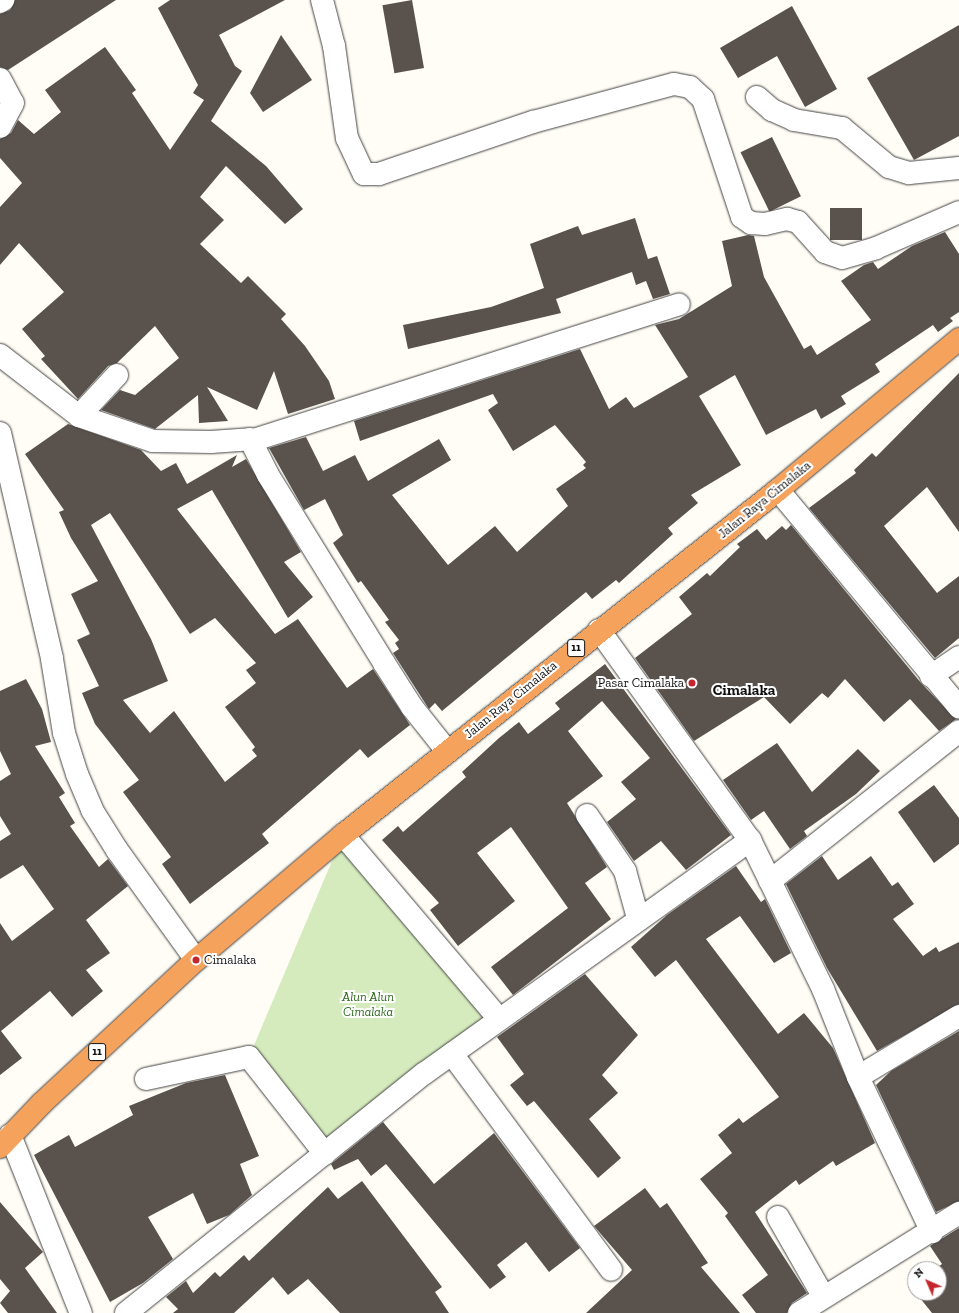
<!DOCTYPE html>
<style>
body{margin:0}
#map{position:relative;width:959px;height:1313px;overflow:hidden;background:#fffdf5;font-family:"Zilla Slab",serif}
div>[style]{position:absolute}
.green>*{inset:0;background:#d5ebbd}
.building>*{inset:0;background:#5a524d;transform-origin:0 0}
.roads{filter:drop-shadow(0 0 1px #444) drop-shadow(0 0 1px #444)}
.minor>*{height:22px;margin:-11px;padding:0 11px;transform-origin:11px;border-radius:11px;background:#fff}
.highway>*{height:22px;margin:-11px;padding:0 11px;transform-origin:11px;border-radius:11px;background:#f5a25d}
.dots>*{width:11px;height:11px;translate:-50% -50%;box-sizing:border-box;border:2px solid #fff;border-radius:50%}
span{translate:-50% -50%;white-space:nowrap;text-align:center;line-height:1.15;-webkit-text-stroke:4px #fff;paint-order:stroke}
.shield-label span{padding:1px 3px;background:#fff;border:1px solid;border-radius:3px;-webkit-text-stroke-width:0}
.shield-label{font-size:12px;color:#111;font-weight:700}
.street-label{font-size:13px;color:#111}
.poi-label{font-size:13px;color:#111}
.right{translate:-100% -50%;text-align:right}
.left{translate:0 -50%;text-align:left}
.park-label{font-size:13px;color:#2f6b1f;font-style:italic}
.quarter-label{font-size:15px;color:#111;font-weight:700}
.north{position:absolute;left:907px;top:1261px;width:40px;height:40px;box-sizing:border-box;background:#fff;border:1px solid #a0a0a0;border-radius:50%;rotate:315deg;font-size:11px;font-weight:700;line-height:16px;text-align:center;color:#111}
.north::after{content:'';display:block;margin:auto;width:14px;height:18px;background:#c4262e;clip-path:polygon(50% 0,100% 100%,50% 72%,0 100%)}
</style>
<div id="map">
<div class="green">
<i style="clip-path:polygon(343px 835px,499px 1019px,325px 1154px,249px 1057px)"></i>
</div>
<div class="building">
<i style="clip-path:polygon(15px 0,116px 0,8px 70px,0 67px,0 14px,10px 10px)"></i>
<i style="clip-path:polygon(170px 0,285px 0,219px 35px,235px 66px,242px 71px,211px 121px,266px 166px,303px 209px,285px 224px,226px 166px,200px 197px,224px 220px,200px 244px,241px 283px,248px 276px,286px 314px,281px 319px,305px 346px,329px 381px,335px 399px,288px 414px,274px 371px,257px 410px,207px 387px,228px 421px,199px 423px,198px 395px,155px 429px,101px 410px,120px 390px,135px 395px,179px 358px,155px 326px,117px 363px,108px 366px,78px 399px,41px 359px,45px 356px,22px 329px,64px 292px,19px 243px,0 265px,0 207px,22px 183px,0 158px,0 139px,11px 133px,18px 120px,34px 134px,61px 112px,45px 90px,105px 47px,136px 90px,132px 93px,170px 150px,204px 100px,193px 93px,198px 85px,158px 8px)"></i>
<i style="left:412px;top:0;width:69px;height:30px;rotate:80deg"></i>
<i style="clip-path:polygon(792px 6px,837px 89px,805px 107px,777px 56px,738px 78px,720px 48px)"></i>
<i style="clip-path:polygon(959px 25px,959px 136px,914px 160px,867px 78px)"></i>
<i style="clip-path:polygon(281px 35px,312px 80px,263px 112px,250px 93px)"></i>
<i style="left:772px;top:137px;width:66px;height:35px;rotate:64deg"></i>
<i style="left:830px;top:208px;width:32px;height:32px"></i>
<i style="clip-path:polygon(635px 218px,648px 259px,657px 256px,670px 294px,653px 299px,646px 281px,636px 285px,632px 272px,556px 299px,561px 313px,408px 349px,403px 325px,491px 307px,544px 288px,530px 244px,578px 226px,582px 235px)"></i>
<i style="clip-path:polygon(945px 232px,959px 254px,959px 312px,950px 318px,953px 321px,938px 332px,933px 325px,875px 364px,880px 372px,841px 396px,846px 404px,821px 419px,816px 409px,766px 435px,735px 375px,699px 396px,741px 465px,691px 495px,698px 503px,668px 528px,673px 534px,619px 583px,616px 580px,592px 599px,586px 592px,442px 711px,435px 703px,429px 709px,393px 653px,399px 649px,395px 643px,399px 640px,385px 622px,389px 620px,361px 581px,358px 583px,333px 543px,343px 535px,325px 499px,304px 510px,269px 448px,306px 437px,323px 471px,355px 455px,368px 481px,439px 439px,451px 460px,392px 495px,448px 565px,495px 526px,517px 552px,568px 506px,556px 489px,586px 468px,583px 465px,586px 462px,555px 425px,513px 451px,488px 410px,498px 403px,493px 394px,360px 441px,354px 421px,580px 349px,609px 409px,626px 397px,634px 408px,688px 377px,655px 325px,679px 319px,732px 286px,722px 241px,748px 235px,754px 236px,764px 277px,804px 349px,811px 345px,817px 355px,871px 320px,841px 281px,864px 265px,873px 262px,878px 269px,912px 246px)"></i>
<i style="clip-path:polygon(959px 373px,959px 532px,927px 487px,884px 526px,937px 593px,959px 576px,959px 638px,935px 658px,809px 508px,856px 473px,854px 470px,872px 453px,876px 457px)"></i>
<i style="clip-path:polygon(evenodd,68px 424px,141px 450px,161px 471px,176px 463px,187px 484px,237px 455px,232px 467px,246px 459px,301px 552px,284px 562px,313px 597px,288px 618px,212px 490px,177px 509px,275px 634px,298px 619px,347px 688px,373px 669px,410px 725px,368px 758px,360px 749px,262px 834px,269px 843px,190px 904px,162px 864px,171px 857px,123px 792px,139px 780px,95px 724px,82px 693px,99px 686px,77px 640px,90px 634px,71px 594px,98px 581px,71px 538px,59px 512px,64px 510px,25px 454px,68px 424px,110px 513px,190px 634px,215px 618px,256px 663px,246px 670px,256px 683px,225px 707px,255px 747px,252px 750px,257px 756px,225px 782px,174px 711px,150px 733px,123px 700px,168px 681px,151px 639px,91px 525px,110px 513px)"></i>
<i style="clip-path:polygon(791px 525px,921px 683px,956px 719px,939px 731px,910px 699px,884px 722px,845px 679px,828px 698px,822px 693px,790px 724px,764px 697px,694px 741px,635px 658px,692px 614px,679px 597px,707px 573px,710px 576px,740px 547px,737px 544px,757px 529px,766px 540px,782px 526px,786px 530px)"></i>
<i style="clip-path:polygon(605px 664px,731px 835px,686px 870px,661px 841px,634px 861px,607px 822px,636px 799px,621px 782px,650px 758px,602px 701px,568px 731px,603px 776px,567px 803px,607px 867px,585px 883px,611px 919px,513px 995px,491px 967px,568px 908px,511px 827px,477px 853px,515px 901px,458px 946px,430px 910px,439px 903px,382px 840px,398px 826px,403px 832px,466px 777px,462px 772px,499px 738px,519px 722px,528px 734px,560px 709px,555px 703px)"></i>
<i style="clip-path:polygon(26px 679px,42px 709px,51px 742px,35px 746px,65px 793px,59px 797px,75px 823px,70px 826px,99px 867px,108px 859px,128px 886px,86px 920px,110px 953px,86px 970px,103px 991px,72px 1017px,50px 991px,1px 1031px,22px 1058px,0 1075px,0 923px,12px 941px,54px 909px,23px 865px,0 879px,0 841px,11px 834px,0 816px,0 781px,11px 774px,0 751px,0 691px)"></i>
<i style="clip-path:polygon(777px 743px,812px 792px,858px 749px,880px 771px,856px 794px,804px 831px,807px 836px,790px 849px,764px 811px,751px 820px,723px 780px)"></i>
<i style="clip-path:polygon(934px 785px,959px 818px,959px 844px,934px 863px,898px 812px)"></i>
<i style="clip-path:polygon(822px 856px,838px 880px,871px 856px,892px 886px,898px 882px,914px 904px,893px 919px,923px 956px,936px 947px,939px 952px,959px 942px,959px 1004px,877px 1051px,827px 968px,786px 884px)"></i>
<i style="clip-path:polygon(736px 866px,761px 902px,765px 899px,791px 953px,774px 963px,740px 916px,706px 939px,778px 1034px,804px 1013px,833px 1048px,875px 1143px,836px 1166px,833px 1161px,799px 1185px,796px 1180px,755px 1212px,807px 1293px,792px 1303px,787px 1313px,756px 1313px,742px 1295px,768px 1275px,725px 1216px,728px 1213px,700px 1179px,732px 1153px,718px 1135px,739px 1118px,743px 1123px,779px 1097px,676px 960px,655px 977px,631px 947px,667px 915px)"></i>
<i style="clip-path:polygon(585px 974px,638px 1035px,602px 1075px,618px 1093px,589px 1119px,621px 1158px,598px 1178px,534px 1101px,527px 1106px,510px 1085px,524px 1074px,497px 1037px)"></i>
<i style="clip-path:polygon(959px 1031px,959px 1201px,936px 1212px,876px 1085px,891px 1071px)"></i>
<i style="clip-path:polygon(225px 1075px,259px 1156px,240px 1164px,252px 1195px,229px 1215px,207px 1224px,193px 1193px,148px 1217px,173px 1259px,143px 1283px,110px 1302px,34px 1155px,69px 1135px,75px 1147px,133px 1115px,129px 1106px,186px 1083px)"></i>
<i style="clip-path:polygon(383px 1122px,434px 1184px,494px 1133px,580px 1248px,549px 1272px,526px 1242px,497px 1265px,506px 1277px,490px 1289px,386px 1164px,371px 1176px,358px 1159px,334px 1170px,331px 1164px)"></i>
<i style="clip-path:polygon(362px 1181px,442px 1287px,435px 1292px,449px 1313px,340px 1313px,308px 1279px,288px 1295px,273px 1277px,234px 1313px,173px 1313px,178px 1309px,166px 1297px,186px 1281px,193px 1293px,215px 1272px,220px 1277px,244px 1255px,249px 1261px,328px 1187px,338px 1199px)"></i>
<i style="clip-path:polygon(645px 1188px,660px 1208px,667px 1203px,708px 1263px,701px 1267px,740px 1313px,586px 1313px,632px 1270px,594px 1226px)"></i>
<i style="clip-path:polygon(0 1202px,43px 1252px,25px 1268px,57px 1313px,8px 1313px,0 1303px,10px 1291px,0 1279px)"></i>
<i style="clip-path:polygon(959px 1228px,959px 1313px,932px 1313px,916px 1293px,939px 1293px,939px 1269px,935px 1269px,942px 1264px,930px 1246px)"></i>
</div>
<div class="roads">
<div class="minor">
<i style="left:322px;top:0;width:48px;rotate:75.4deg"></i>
<i style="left:334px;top:46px;width:93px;rotate:82deg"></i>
<i style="left:347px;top:138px;width:40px;rotate:65deg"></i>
<i style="left:364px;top:174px;width:15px"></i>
<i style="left:379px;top:174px;width:163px;rotate:-18.7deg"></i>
<i style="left:533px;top:122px;width:146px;rotate:-15.1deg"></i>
<i style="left:674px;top:84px;width:16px;rotate:11deg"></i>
<i style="left:690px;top:87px;width:18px;rotate:43deg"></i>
<i style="left:703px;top:99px;width:124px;rotate:71.7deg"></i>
<i style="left:742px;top:217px;width:11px;rotate:34deg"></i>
<i style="left:751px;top:223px;width:14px;rotate:4deg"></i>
<i style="left:765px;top:224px;width:23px;rotate:-13deg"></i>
<i style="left:787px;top:219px;width:11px;rotate:15deg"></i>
<i style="left:798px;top:222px;width:40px;rotate:48deg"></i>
<i style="left:825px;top:252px;width:18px;rotate:19deg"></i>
<i style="left:842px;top:258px;width:35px;rotate:-16deg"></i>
<i style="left:876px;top:248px;width:90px;rotate:-23.4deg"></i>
<i style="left:0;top:2px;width:4px;rotate:-34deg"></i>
<i style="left:0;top:79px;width:27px;rotate:62deg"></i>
<i style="left:13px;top:103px;width:27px;rotate:118deg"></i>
<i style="left:757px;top:97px;width:20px;rotate:41deg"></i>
<i style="left:772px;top:110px;width:24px;rotate:24deg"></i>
<i style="left:794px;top:120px;width:49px;rotate:9.5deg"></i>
<i style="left:842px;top:128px;width:61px;rotate:39.7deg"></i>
<i style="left:889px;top:167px;width:21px;rotate:17deg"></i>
<i style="left:909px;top:173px;width:50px;rotate:-5.7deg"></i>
<i style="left:0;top:355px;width:100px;rotate:37.7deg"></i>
<i style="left:117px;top:375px;width:56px;rotate:132.8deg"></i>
<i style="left:79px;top:416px;width:78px;rotate:18.7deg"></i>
<i style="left:153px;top:441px;width:58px;rotate:1deg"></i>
<i style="left:211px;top:442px;width:39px;rotate:-4deg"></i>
<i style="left:250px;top:439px;width:40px;rotate:63.4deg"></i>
<i style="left:268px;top:475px;width:221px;rotate:58.3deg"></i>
<i style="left:384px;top:663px;width:52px;rotate:57.5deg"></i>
<i style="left:412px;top:707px;width:56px;rotate:51.5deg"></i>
<i style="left:0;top:433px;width:232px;rotate:77deg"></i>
<i style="left:52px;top:659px;width:75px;rotate:80.8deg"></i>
<i style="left:64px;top:733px;width:43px;rotate:72.4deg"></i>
<i style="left:77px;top:774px;width:39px;rotate:67deg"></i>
<i style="left:92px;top:810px;width:47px;rotate:58deg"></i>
<i style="left:117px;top:850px;width:135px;rotate:54.3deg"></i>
<i style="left:251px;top:441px;width:449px;rotate:-17.7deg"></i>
<i style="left:778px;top:490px;width:283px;rotate:50.2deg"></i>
<i style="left:599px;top:630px;width:259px;rotate:54.3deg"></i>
<i style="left:750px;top:840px;width:166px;rotate:63.9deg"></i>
<i style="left:823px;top:989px;width:95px;rotate:68.3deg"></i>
<i style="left:858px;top:1077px;width:118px;rotate:-31.1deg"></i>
<i style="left:931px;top:676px;width:34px;rotate:-34deg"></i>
<i style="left:587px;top:815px;width:68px;rotate:55.8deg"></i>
<i style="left:625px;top:871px;width:49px;rotate:74.5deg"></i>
<i style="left:343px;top:835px;width:241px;rotate:49.7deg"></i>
<i style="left:770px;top:881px;width:241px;rotate:-38.4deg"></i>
<i style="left:452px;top:1054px;width:268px;rotate:53.6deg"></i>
<i style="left:858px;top:1077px;width:172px;rotate:64.5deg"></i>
<i style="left:146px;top:1079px;width:105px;rotate:-12.1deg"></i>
<i style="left:249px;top:1057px;width:123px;rotate:51.9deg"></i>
<i style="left:10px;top:1135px;width:192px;rotate:68.3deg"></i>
<i style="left:778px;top:1217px;width:91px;rotate:60.3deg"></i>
<i style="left:126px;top:1313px;width:383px;rotate:-38.8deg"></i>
<i style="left:425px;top:1073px;width:400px;rotate:-35.6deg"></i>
<i style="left:799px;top:1313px;width:189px;rotate:-32deg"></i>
</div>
<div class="highway">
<i style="left:0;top:1147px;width:61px;rotate:-46.3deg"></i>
<i style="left:42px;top:1103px;width:210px;rotate:-42.9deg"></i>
<i style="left:196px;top:960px;width:193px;rotate:-40.4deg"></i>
<i style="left:343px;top:835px;width:555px;rotate:-38.42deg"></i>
<i style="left:778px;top:490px;width:236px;rotate:-39.8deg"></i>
</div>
</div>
<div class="dots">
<i style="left:692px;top:683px;background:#c4262e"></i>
<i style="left:196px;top:960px;background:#c4262e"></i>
</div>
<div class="shield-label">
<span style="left:576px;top:648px">11</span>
<span style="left:97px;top:1052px">11</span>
</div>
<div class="street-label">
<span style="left:765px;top:500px;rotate:-39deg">Jalan Raya Cimalaka</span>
<span style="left:511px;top:700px;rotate:-39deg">Jalan Raya Cimalaka</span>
</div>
<div class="poi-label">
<span class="right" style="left:684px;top:683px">Pasar Cimalaka</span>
<span class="left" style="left:204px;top:960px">Cimalaka</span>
</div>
<div class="park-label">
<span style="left:368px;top:1005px">Alun Alun<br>Cimalaka</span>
</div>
<div class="quarter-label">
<span style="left:744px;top:691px">Cimalaka</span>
</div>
<div class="north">N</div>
</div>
